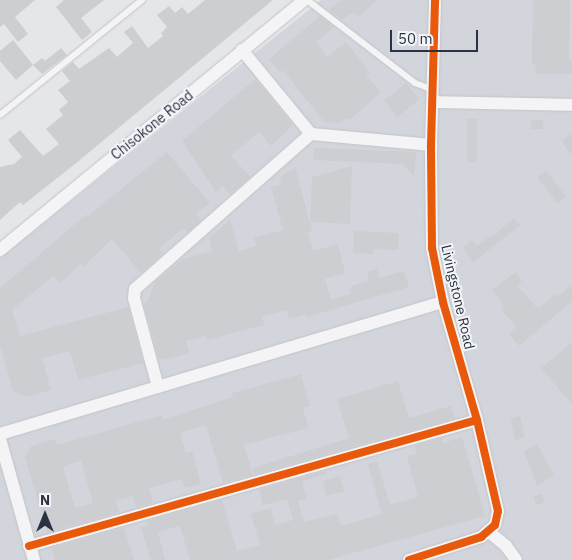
<!DOCTYPE html>
<style>
body{margin:0}
#map{position:relative;width:572px;height:560px;overflow:hidden;background:#e5e6e9;font-family:"IBM Plex Sans",sans-serif}
div>[style]{position:absolute}
.built>*{inset:0;background:#d3d5dc}
.building>*{inset:0;background:#cdced1;transform-origin:0 0}
.roads{filter:drop-shadow(0 0 1px #c3c4c7) drop-shadow(0 0 1px #c3c4c7)}
.service>*{height:6px;margin:-3px;padding:0 3px;transform-origin:3px;border-radius:3px;background:#f4f4f6}
.minor>*{height:12px;margin:-6px;padding:0 6px;transform-origin:6px;border-radius:6px;background:#f4f4f6}
.cycleway>*{height:8px;margin:-4px;padding:0 4px;transform-origin:4px;border-radius:4px;background:#e8590c}
span{translate:-50% -50%;white-space:nowrap;text-align:center;line-height:1.15;-webkit-text-stroke:4px #f3f5f8;paint-order:stroke}
.street-label{font-size:14px;color:#2b3243}
.north{position:absolute;left:20px;top:490px;width:50px;height:50px;-webkit-text-stroke:4px #f3f5f8;paint-order:stroke;rotate:0deg;font-size:14px;font-weight:700;line-height:20px;text-align:center;color:#2b3243}
.north::after{content:'';display:block;margin:auto;width:18px;height:22px;background:#2b3243;clip-path:polygon(50% 0,100% 100%,50% 72%,0 100%)}
.scale{position:absolute;left:390px;top:30px;width:88px;height:22px;box-sizing:border-box;border:2px solid #2b3243;border-top:0;padding-left:6px;font-size:15px;line-height:18px;white-space:nowrap;color:#2b3243;-webkit-text-stroke:4px #f3f5f8;paint-order:stroke}
</style>
<div id="map">
<div class="built">
<i style="clip-path:polygon(321px 0,572px 0,572px 560px,0 560px,0 258px)"></i>
</div>
<div class="building">
<i style="clip-path:polygon(0 0,35px 0,15px 17px,28px 34px,18px 42px,4px 24px,0 27px)"></i>
<i style="clip-path:polygon(64px 0,104px 0,81px 18px,92px 32px,82px 40px,56px 7px)"></i>
<i style="clip-path:polygon(205px 0,273px 0,75px 164px,23px 205px,20px 202px,0 220px,0 167px,14px 164px,22px 157px,8px 140px,20px 130px,43px 156px,59px 144px,46px 129px,63px 115px,59px 110px,68px 102px,58px 90px,70px 81px,62px 71px,73px 62px,79px 69px,109px 48px,117px 57px,133px 43px,124px 32px,132px 26px,148px 48px,163px 36px,161px 33px,167px 27px,157px 15px,169px 6px,175px 13px,182px 7px,188px 14px)"></i>
<i style="clip-path:polygon(341px 0,378px 0,358px 17px,353px 12px,342px 20px,329px 10px)"></i>
<i style="clip-path:polygon(533px 0,570px 0,569px 61px,572px 61px,572px 74px,535px 74px,536px 64px,532px 64px)"></i>
<i style="clip-path:polygon(320px 16px,334px 27px,316px 42px,327px 57px,346px 42px,370px 72px,366px 75px,381px 93px,349px 120px,345px 119px,341px 123px,324px 122px,283px 70px,280px 72px,269px 59px)"></i>
<i style="clip-path:polygon(13px 40px,33px 65px,16px 80px,0 61px,0 51px)"></i>
<i style="clip-path:polygon(61px 48px,67px 55px,42px 74px,33px 65px,42px 58px,45px 61px)"></i>
<i style="clip-path:polygon(255px 79px,293px 125px,271px 146px,259px 132px,231px 155px,250px 177px,230px 194px,223px 186px,216px 192px,182px 141px)"></i>
<i style="left:406px;top:83px;width:21px;height:28px;rotate:51deg"></i>
<i style="left:467px;top:119px;width:10px;height:43px"></i>
<i style="left:543px;top:120px;width:9px;height:12px;rotate:90deg"></i>
<i style="clip-path:polygon(572px 133px,572px 155px,563px 144px,563px 140px)"></i>
<i style="clip-path:polygon(314px 148px,416px 152px,414px 176px,402px 164px,313px 160px)"></i>
<i style="clip-path:polygon(167px 152px,210px 203px,196px 214px,201px 220px,188px 232px,184px 228px,159px 248px,163px 253px,141px 273px,112px 239px,83px 267px,81px 264px,60px 283px,53px 276px,12px 310px,20px 336px,128px 307px,143px 363px,78px 380px,70px 351px,42px 358px,51px 390px,26px 397px,13px 391px,0 345px,0 288px,87px 214px,88px 216px)"></i>
<i style="clip-path:polygon(352px 166px,350px 224px,310px 222px,312px 177px)"></i>
<i style="clip-path:polygon(295px 167px,312px 231px,308px 232px,313px 251px,338px 244px,345px 273px,325px 279px,331px 299px,350px 294px,351px 286px,369px 281px,367px 272px,377px 269px,379px 278px,404px 271px,409px 287px,307px 317px,306px 314px,289px 319px,287px 310px,262px 316px,264px 325px,207px 340px,206px 336px,186px 341px,189px 353px,163px 360px,162px 358px,159px 359px,144px 303px,147px 302px,155px 282px,183px 259px,212px 251px,209px 238px,230px 220px,239px 251px,256px 246px,254px 238px,283px 230px,271px 187px,281px 185px,280px 178px)"></i>
<i style="left:546px;top:171px;width:33px;height:11px;rotate:52deg"></i>
<i style="clip-path:polygon(514px 218px,521px 225px,473px 262px,462px 248px,472px 240px,477px 246px,491px 235px,492px 237px)"></i>
<i style="clip-path:polygon(354px 231px,399px 233px,398px 250px,374px 249px,374px 254px,353px 253px)"></i>
<i style="clip-path:polygon(516px 272px,522px 281px,517px 285px,538px 309px,556px 294px,558px 296px,572px 285px,572px 301px,519px 346px,509px 334px,516px 327px,501px 309px,504px 306px,492px 290px)"></i>
<i style="clip-path:polygon(572px 342px,572px 404px,541px 368px)"></i>
<i style="clip-path:polygon(evenodd,301px 374px,310px 406px,303px 408px,308px 428px,244px 445px,253px 475px,223px 483px,206px 425px,180px 433px,186px 453px,192px 451px,201px 484px,185px 488px,182px 479px,149px 488px,153px 503px,136px 507px,133px 496px,116px 501px,119px 512px,47px 532px,25px 457px,30px 447px,55px 439px,57px 445px,162px 415px,163px 419px,174px 416px,233px 397px,232px 393px,301px 374px,81px 461px,93px 503px,75px 508px,63px 466px,81px 461px)"></i>
<i style="clip-path:polygon(398px 381px,409px 418px,451px 406px,455px 418px,254px 474px,253px 468px,349px 438px,337px 399px)"></i>
<i style="left:520px;top:416px;width:22px;height:10px;rotate:77deg"></i>
<i style="clip-path:polygon(462px 437px,485px 516px,328px 560px,190px 560px,180px 526px,158px 532px,165px 560px,151px 560px,141px 527px,149px 525px,148px 521px,222px 500px,237px 551px,260px 545px,251px 514px,271px 508px,275px 525px,293px 520px,287px 499px,263px 505px,259px 490px,325px 471px,326px 474px,302px 481px,307px 499px,298px 501px,304px 522px,337px 514px,341px 526px,382px 514px,368px 464px,377px 461px,390px 505px,418px 497px,407px 456px,417px 454px,415px 446px,442px 438px,443px 443px)"></i>
<i style="clip-path:polygon(537px 444px,554px 475px,537px 486px,524px 451px)"></i>
<i style="left:340px;top:476px;width:16px;height:18px;rotate:75deg"></i>
<i style="left:542px;top:494px;width:9px;height:9px;rotate:72deg"></i>
<i style="clip-path:polygon(124px 528px,134px 560px,55px 560px,52px 548px)"></i>
</div>
<div class="roads">
<div class="service">
<i style="left:307px;top:0;width:136px;rotate:37.5deg"></i>
<i style="left:415px;top:83px;width:19px;rotate:21deg"></i>
<i style="left:0;top:115px;width:183px;rotate:-39deg"></i>
</div>
<div class="minor">
<i style="left:242px;top:50px;width:109px;rotate:50.6deg"></i>
<i style="left:311px;top:134px;width:121px;rotate:5.2deg"></i>
<i style="left:433px;top:102px;width:139px;rotate:1.2deg"></i>
<i style="left:0;top:250px;width:394px;rotate:-39.4deg"></i>
<i style="left:158px;top:387px;width:92px;rotate:-105.1deg"></i>
<i style="left:134px;top:298px;width:9px;rotate:-84deg"></i>
<i style="left:135px;top:289px;width:235px;rotate:-41.4deg"></i>
<i style="left:0;top:434px;width:462px;rotate:-16.6deg"></i>
<i style="left:0;top:439px;width:126px;rotate:74.3deg"></i>
<i style="left:489px;top:532px;width:22px;rotate:39deg"></i>
<i style="left:506px;top:546px;width:17px;rotate:54deg"></i>
<i style="left:29px;top:546px;width:465px;rotate:-15.7deg"></i>
<i style="left:409px;top:560px;width:76px;rotate:-17.7deg"></i>
<i style="left:481px;top:537px;width:18px;rotate:-41deg"></i>
<i style="left:495px;top:525px;width:14px;rotate:-78deg"></i>
<i style="left:498px;top:511px;width:93px;rotate:-103deg"></i>
<i style="left:477px;top:420px;width:123px;rotate:-106.1deg"></i>
<i style="left:443px;top:302px;width:55px;rotate:-101.5deg"></i>
<i style="left:432px;top:248px;width:103px;rotate:-90.6deg"></i>
<i style="left:431px;top:145px;width:145px;rotate:-88.4deg"></i>
</div>
</div>
<div class="cycleway">
<i style="left:29px;top:546px;width:465px;rotate:-15.7deg"></i>
<i style="left:409px;top:560px;width:76px;rotate:-17.7deg"></i>
<i style="left:481px;top:537px;width:18px;rotate:-41deg"></i>
<i style="left:495px;top:525px;width:14px;rotate:-78deg"></i>
<i style="left:498px;top:511px;width:93px;rotate:-103deg"></i>
<i style="left:477px;top:420px;width:123px;rotate:-106.1deg"></i>
<i style="left:443px;top:302px;width:55px;rotate:-101.5deg"></i>
<i style="left:432px;top:248px;width:103px;rotate:-90.6deg"></i>
<i style="left:431px;top:145px;width:145px;rotate:-88.4deg"></i>
</div>
<div class="street-label">
<span style="left:152px;top:125px;rotate:-39deg">Chisokone Road</span>
<span style="left:458px;top:297px;rotate:77deg">Livingstone Road</span>
</div>
<div class="north">N</div>
<div class="scale">50 m</div>
</div>
